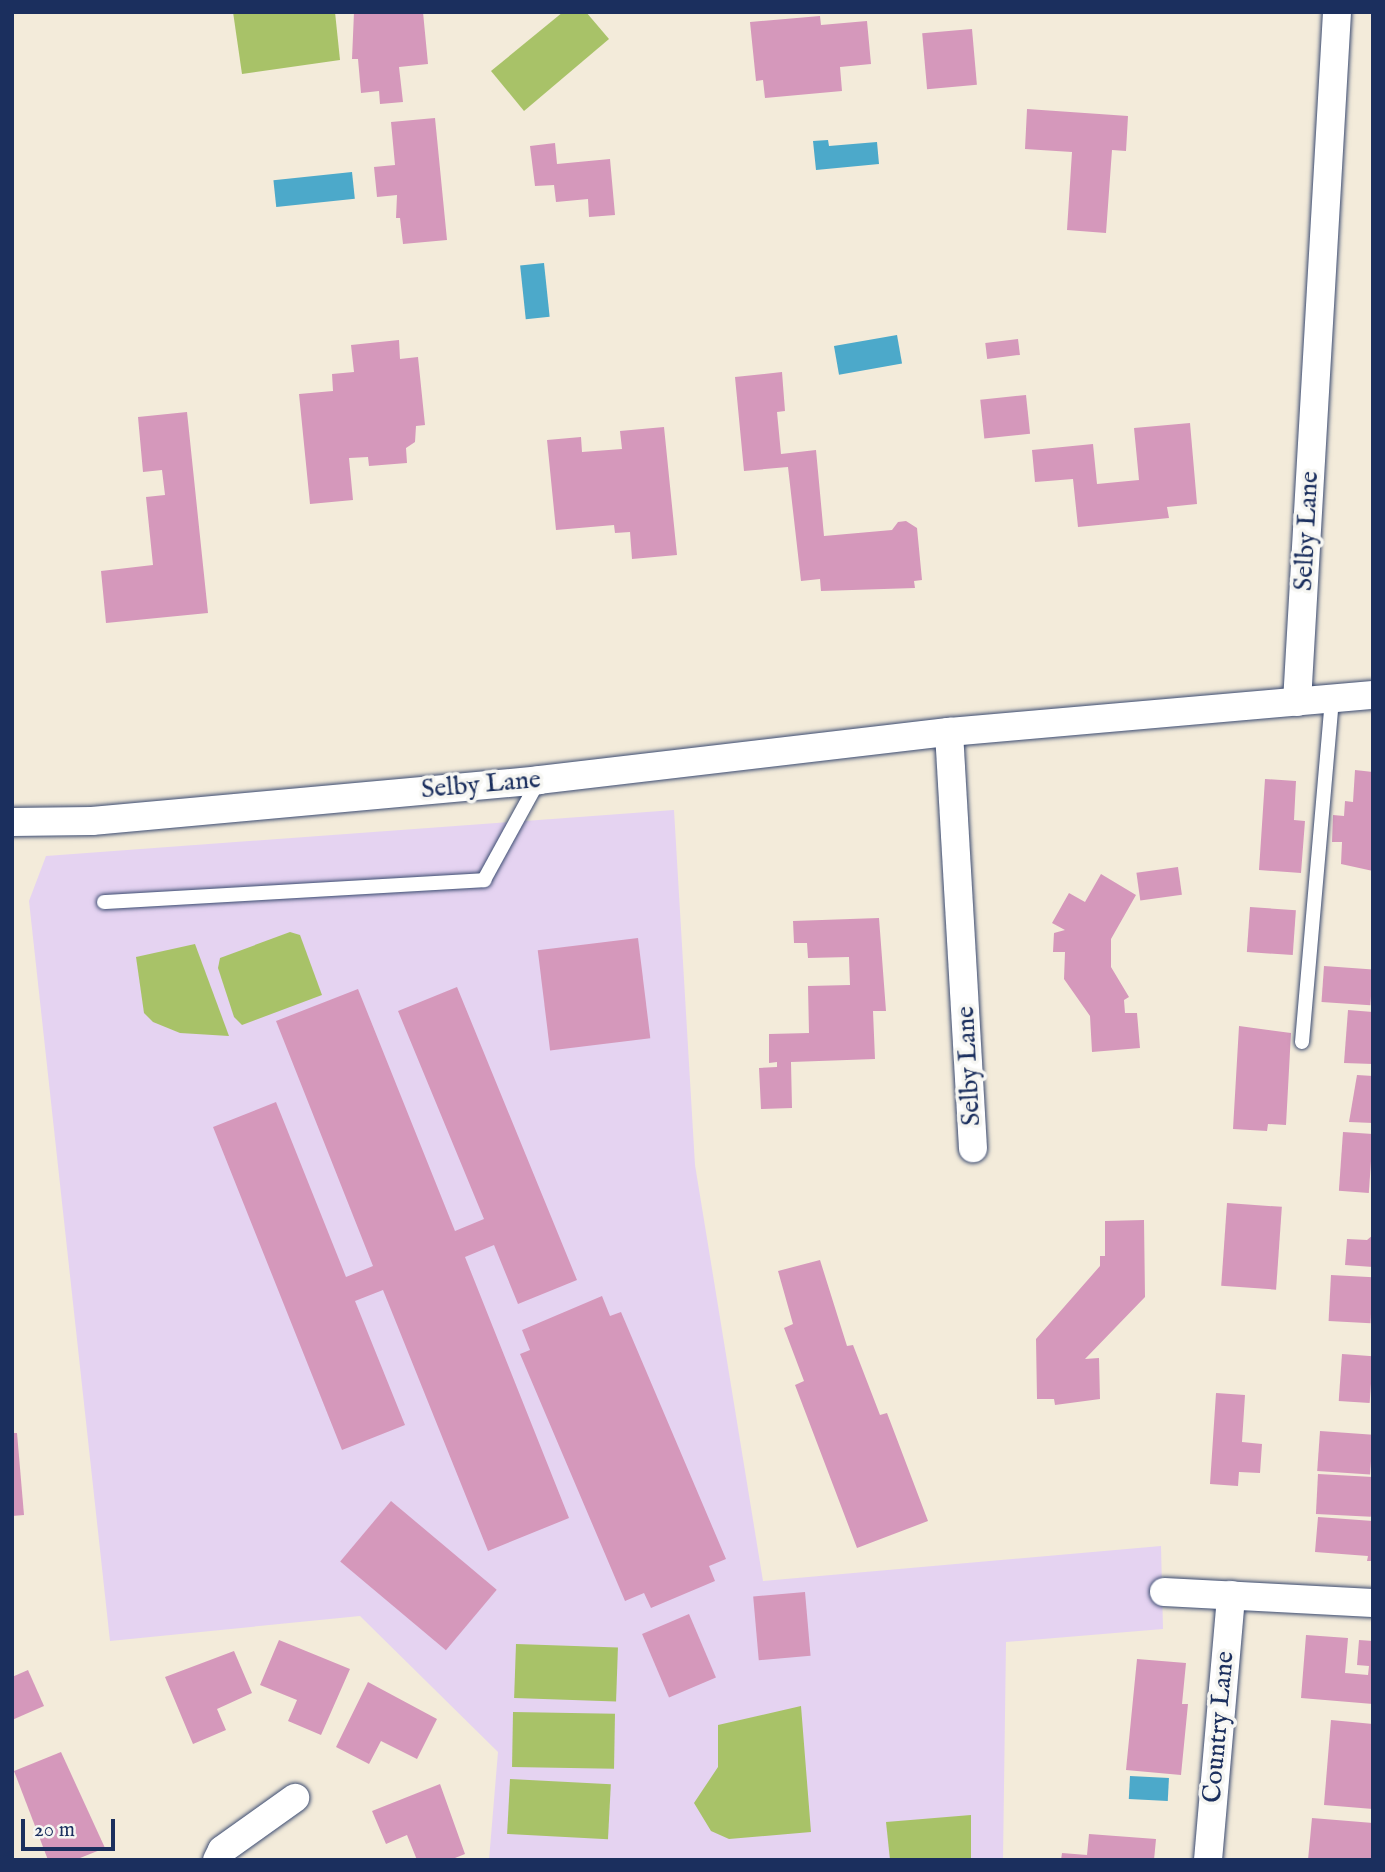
<!DOCTYPE html>
<style>
body{margin:0}
#map{position:relative;width:1385px;height:1872px;overflow:hidden;background:#f3ebda;font-family:"IM FELL English",serif}
div>[style]{position:absolute}
.built>*{inset:0;background:#e5d3f1}
.green>*{inset:0;background:#a8c268;transform-origin:0 0}
.water>*{inset:0;background:#4ca9ca;transform-origin:0 0}
.building>*{inset:0;background:#d598bb;transform-origin:0 0}
.roads{filter:drop-shadow(0 0 2px #3b4b71) drop-shadow(0 0 2px #3b4b71)}
.service>*{height:14px;margin:-7px;padding:0 7px;transform-origin:7px;border-radius:7px;background:#fff}
.minor>*{height:28px;margin:-14px;padding:0 14px;transform-origin:14px;border-radius:14px;background:#fff}
span{translate:-50% -50%;white-space:nowrap;text-align:center;line-height:1.15;-webkit-text-stroke:7px #f6f6f2;paint-order:stroke}
.street-label{font-size:26px;color:#1b2f5e}
.frame{position:absolute;inset:0;border:14px solid #1b2f5e;pointer-events:none}
.scale{position:absolute;left:21px;top:1819px;width:94px;height:32px;box-sizing:border-box;border:4px solid #1b2f5e;border-top:0;padding-left:9px;font-size:21px;line-height:24px;white-space:nowrap;color:#1b2f5e;-webkit-text-stroke:5px #f6f6f2;paint-order:stroke}
</style>
<div id="map">
<div class="built">
<i style="clip-path:polygon(674px 810px,695px 1165px,763px 1581px,1161px 1546px,1163px 1629px,1006px 1642px,1003px 1860px,489px 1860px,498px 1752px,360px 1616px,110px 1641px,29px 901px,46px 856px)"></i>
</div>
<div class="green">
<i style="clip-path:polygon(233px 12px,335px 12px,340px 60px,242px 74px)"></i>
<i style="clip-path:polygon(563px 12px,586px 12px,609px 39px,524px 111px,491px 71px)"></i>
<i style="clip-path:polygon(290px 932px,300px 935px,322px 995px,242px 1025px,234px 1017px,218px 968px,220px 958px)"></i>
<i style="clip-path:polygon(195px 944px,229px 1036px,180px 1033px,153px 1022px,144px 1013px,136px 957px)"></i>
<i style="left:516px;top:1644px;width:102px;height:54px;rotate:2deg"></i>
<i style="clip-path:polygon(801px 1706px,811px 1832px,729px 1839px,711px 1831px,694px 1803px,718px 1767px,718px 1725px)"></i>
<i style="left:513px;top:1712px;width:102px;height:55px;rotate:1deg"></i>
<i style="left:510px;top:1779px;width:101px;height:55px;rotate:3deg"></i>
<i style="clip-path:polygon(971px 1815px,971px 1860px,890px 1860px,886px 1822px)"></i>
</div>
<div class="water">
<i style="clip-path:polygon(828px 140px,829px 146px,877px 142px,879px 164px,816px 170px,813px 141px)"></i>
<i style="left:352px;top:172px;width:27px;height:79px;rotate:84deg"></i>
<i style="left:544px;top:263px;width:54px;height:24px;rotate:84deg"></i>
<i style="left:897px;top:335px;width:29px;height:64px;rotate:80deg"></i>
<i style="left:1130px;top:1776px;width:39px;height:23px;rotate:3deg"></i>
</div>
<div class="building">
<i style="clip-path:polygon(354px 12px,423px 12px,428px 64px,399px 67px,403px 102px,380px 104px,379px 91px,361px 93px,358px 59px,352px 59px)"></i>
<i style="clip-path:polygon(820px 16px,821px 25px,867px 21px,871px 64px,840px 67px,842px 91px,765px 98px,763px 80px,756px 81px,750px 22px)"></i>
<i style="left:972px;top:29px;width:56px;height:50px;rotate:85deg"></i>
<i style="clip-path:polygon(1027px 109px,1128px 116px,1126px 151px,1112px 150px,1106px 233px,1067px 230px,1072px 152px,1025px 149px)"></i>
<i style="clip-path:polygon(435px 118px,447px 240px,403px 244px,400px 218px,396px 218px,397px 195px,377px 197px,374px 167px,395px 165px,391px 122px)"></i>
<i style="clip-path:polygon(555px 143px,557px 164px,610px 159px,615px 215px,589px 217px,588px 199px,556px 202px,554px 185px,535px 186px,530px 146px)"></i>
<i style="left:1018px;top:339px;width:16px;height:33px;rotate:83deg"></i>
<i style="clip-path:polygon(399px 340px,400px 359px,418px 357px,425px 425px,416px 426px,415px 442px,406px 448px,407px 463px,369px 466px,368px 457px,349px 458px,353px 500px,310px 504px,299px 394px,333px 391px,332px 374px,354px 372px,351px 345px)"></i>
<i style="clip-path:polygon(782px 372px,785px 411px,777px 412px,781px 454px,816px 450px,824px 536px,892px 530px,898px 522px,906px 521px,917px 528px,922px 580px,914px 581px,915px 588px,821px 591px,820px 579px,801px 581px,788px 467px,744px 471px,735px 377px)"></i>
<i style="left:1026px;top:395px;width:39px;height:46px;rotate:84deg"></i>
<i style="clip-path:polygon(187px 412px,208px 613px,106px 623px,101px 571px,153px 565px,146px 497px,165px 495px,162px 470px,143px 472px,138px 417px)"></i>
<i style="clip-path:polygon(1190px 423px,1197px 504px,1167px 507px,1169px 518px,1078px 527px,1073px 479px,1035px 482px,1032px 450px,1093px 444px,1097px 484px,1139px 480px,1134px 428px)"></i>
<i style="clip-path:polygon(664px 427px,677px 555px,632px 559px,630px 532px,615px 533px,614px 525px,556px 530px,547px 440px,581px 437px,582px 452px,622px 449px,620px 431px)"></i>
<i style="clip-path:polygon(1355px 770px,1373px 772px,1373px 871px,1341px 864px,1342px 842px,1332px 842px,1333px 815px,1344px 816px,1345px 801px,1353px 802px)"></i>
<i style="clip-path:polygon(1265px 779px,1296px 781px,1294px 820px,1305px 821px,1301px 873px,1259px 870px)"></i>
<i style="left:1178px;top:867px;width:28px;height:42px;rotate:82deg"></i>
<i style="clip-path:polygon(1101px 874px,1136px 895px,1111px 939px,1111px 967px,1129px 997px,1124px 1000px,1125px 1013px,1137px 1013px,1140px 1048px,1092px 1052px,1090px 1016px,1064px 979px,1065px 952px,1053px 952px,1054px 933px,1065px 930px,1052px 923px,1069px 893px,1085px 902px)"></i>
<i style="left:1250px;top:907px;width:46px;height:45px;rotate:4deg"></i>
<i style="clip-path:polygon(879px 918px,886px 1011px,873px 1011px,875px 1059px,791px 1062px,792px 1108px,761px 1109px,759px 1068px,777px 1067px,777px 1062px,769px 1063px,769px 1034px,809px 1033px,808px 986px,850px 985px,849px 957px,808px 958px,807px 943px,794px 943px,793px 921px)"></i>
<i style="left:638px;top:938px;width:101px;height:101px;rotate:83deg"></i>
<i style="left:1324px;top:966px;width:49px;height:36px;rotate:4deg"></i>
<i style="clip-path:polygon(457px 987px,577px 1280px,518px 1304px,494px 1245px,465px 1257px,569px 1518px,488px 1551px,383px 1290px,355px 1301px,405px 1425px,342px 1450px,213px 1127px,276px 1102px,346px 1277px,373px 1266px,276px 1021px,358px 989px,455px 1231px,484px 1219px,398px 1011px)"></i>
<i style="clip-path:polygon(1348px 1010px,1373px 1012px,1373px 1064px,1344px 1063px)"></i>
<i style="clip-path:polygon(1239px 1026px,1291px 1033px,1286px 1125px,1268px 1124px,1267px 1131px,1233px 1129px)"></i>
<i style="clip-path:polygon(1357px 1075px,1373px 1076px,1373px 1123px,1349px 1122px)"></i>
<i style="left:1343px;top:1132px;width:30px;height:59px;rotate:4deg"></i>
<i style="left:1227px;top:1203px;width:55px;height:83px;rotate:4deg"></i>
<i style="clip-path:polygon(1144px 1220px,1145px 1297px,1085px 1359px,1099px 1358px,1100px 1399px,1055px 1405px,1054px 1399px,1037px 1399px,1036px 1339px,1100px 1266px,1100px 1256px,1105px 1256px,1105px 1221px)"></i>
<i style="clip-path:polygon(1373px 1235px,1373px 1267px,1345px 1265px,1347px 1239px,1367px 1240px)"></i>
<i style="clip-path:polygon(820px 1260px,847px 1346px,853px 1345px,880px 1415px,887px 1413px,928px 1521px,857px 1548px,795px 1385px,804px 1381px,784px 1328px,793px 1324px,778px 1271px)"></i>
<i style="left:1331px;top:1275px;width:42px;height:46px;rotate:3deg"></i>
<i style="clip-path:polygon(602px 1296px,610px 1316px,621px 1312px,726px 1559px,709px 1566px,715px 1581px,651px 1608px,644px 1593px,625px 1601px,520px 1354px,530px 1350px,522px 1330px)"></i>
<i style="left:1342px;top:1354px;width:31px;height:47px;rotate:4deg"></i>
<i style="clip-path:polygon(1216px 1393px,1245px 1395px,1242px 1442px,1262px 1444px,1260px 1473px,1239px 1472px,1238px 1486px,1210px 1484px)"></i>
<i style="left:1320px;top:1431px;width:53px;height:40px;rotate:4deg"></i>
<i style="clip-path:polygon(12px 1433px,17px 1433px,24px 1515px,12px 1516px)"></i>
<i style="left:1318px;top:1474px;width:55px;height:40px;rotate:3deg"></i>
<i style="left:391px;top:1501px;width:138px;height:79px;rotate:40deg"></i>
<i style="clip-path:polygon(1318px 1517px,1373px 1521px,1373px 1561px,1367px 1561px,1368px 1556px,1315px 1552px)"></i>
<i style="left:805px;top:1592px;width:64px;height:52px;rotate:85deg"></i>
<i style="left:689px;top:1614px;width:69px;height:51px;rotate:67deg"></i>
<i style="clip-path:polygon(1306px 1635px,1348px 1638px,1345px 1673px,1368px 1675px,1369px 1666px,1357px 1665px,1359px 1640px,1373px 1641px,1373px 1704px,1301px 1698px)"></i>
<i style="clip-path:polygon(279px 1640px,350px 1669px,321px 1735px,288px 1721px,297px 1700px,260px 1685px)"></i>
<i style="clip-path:polygon(234px 1651px,252px 1693px,217px 1709px,226px 1730px,193px 1744px,165px 1677px)"></i>
<i style="clip-path:polygon(1137px 1659px,1186px 1663px,1182px 1704px,1188px 1704px,1181px 1775px,1126px 1770px)"></i>
<i style="clip-path:polygon(28px 1670px,44px 1706px,12px 1720px,12px 1677px)"></i>
<i style="clip-path:polygon(368px 1682px,437px 1719px,417px 1759px,381px 1741px,369px 1764px,336px 1747px)"></i>
<i style="clip-path:polygon(1331px 1720px,1373px 1724px,1373px 1809px,1324px 1805px)"></i>
<i style="clip-path:polygon(61px 1752px,105px 1848px,75px 1860px,48px 1860px,14px 1771px)"></i>
<i style="clip-path:polygon(440px 1784px,465px 1854px,450px 1860px,417px 1860px,407px 1835px,386px 1844px,372px 1811px)"></i>
<i style="clip-path:polygon(1312px 1818px,1373px 1823px,1373px 1860px,1308px 1860px)"></i>
<i style="clip-path:polygon(1089px 1834px,1156px 1839px,1154px 1860px,1061px 1860px,1062px 1853px,1087px 1855px)"></i>
</div>
<div class="roads">
<div class="service">
<i style="left:104px;top:902px;width:381px;rotate:-3.3deg"></i>
<i style="left:484px;top:880px;width:114px;rotate:-61.2deg"></i>
<i style="left:1302px;top:1042px;width:344px;rotate:-85deg"></i>
</div>
<div class="minor">
<i style="left:1297px;top:702px;width:691px;rotate:-86.68deg"></i>
<i style="left:949px;top:732px;width:417px;rotate:86.7deg"></i>
<i style="left:12px;top:822px;width:80px;rotate:-0.7deg"></i>
<i style="left:92px;top:821px;width:449px;rotate:-5.2deg"></i>
<i style="left:539px;top:780px;width:413px;rotate:-6.7deg"></i>
<i style="left:949px;top:732px;width:426px;rotate:-5deg"></i>
<i style="left:1164px;top:1592px;width:209px;rotate:3deg"></i>
<i style="left:217px;top:1860px;width:11px;rotate:-63deg"></i>
<i style="left:222px;top:1850px;width:90px;rotate:-35.5deg"></i>
<i style="left:1208px;top:1860px;width:266px;rotate:-85deg"></i>
</div>
</div>
<div class="street-label">
<span style="left:1307px;top:531px;rotate:-87deg">Selby Lane</span>
<span style="left:481px;top:785px;rotate:-5deg">Selby Lane</span>
<span style="left:969px;top:1066px;rotate:-93deg">Selby Lane</span>
<span style="left:1219px;top:1727px;rotate:-85deg">Country Lane</span>
</div>
<div class="frame"></div>
<div class="scale">20 m</div>
</div>
